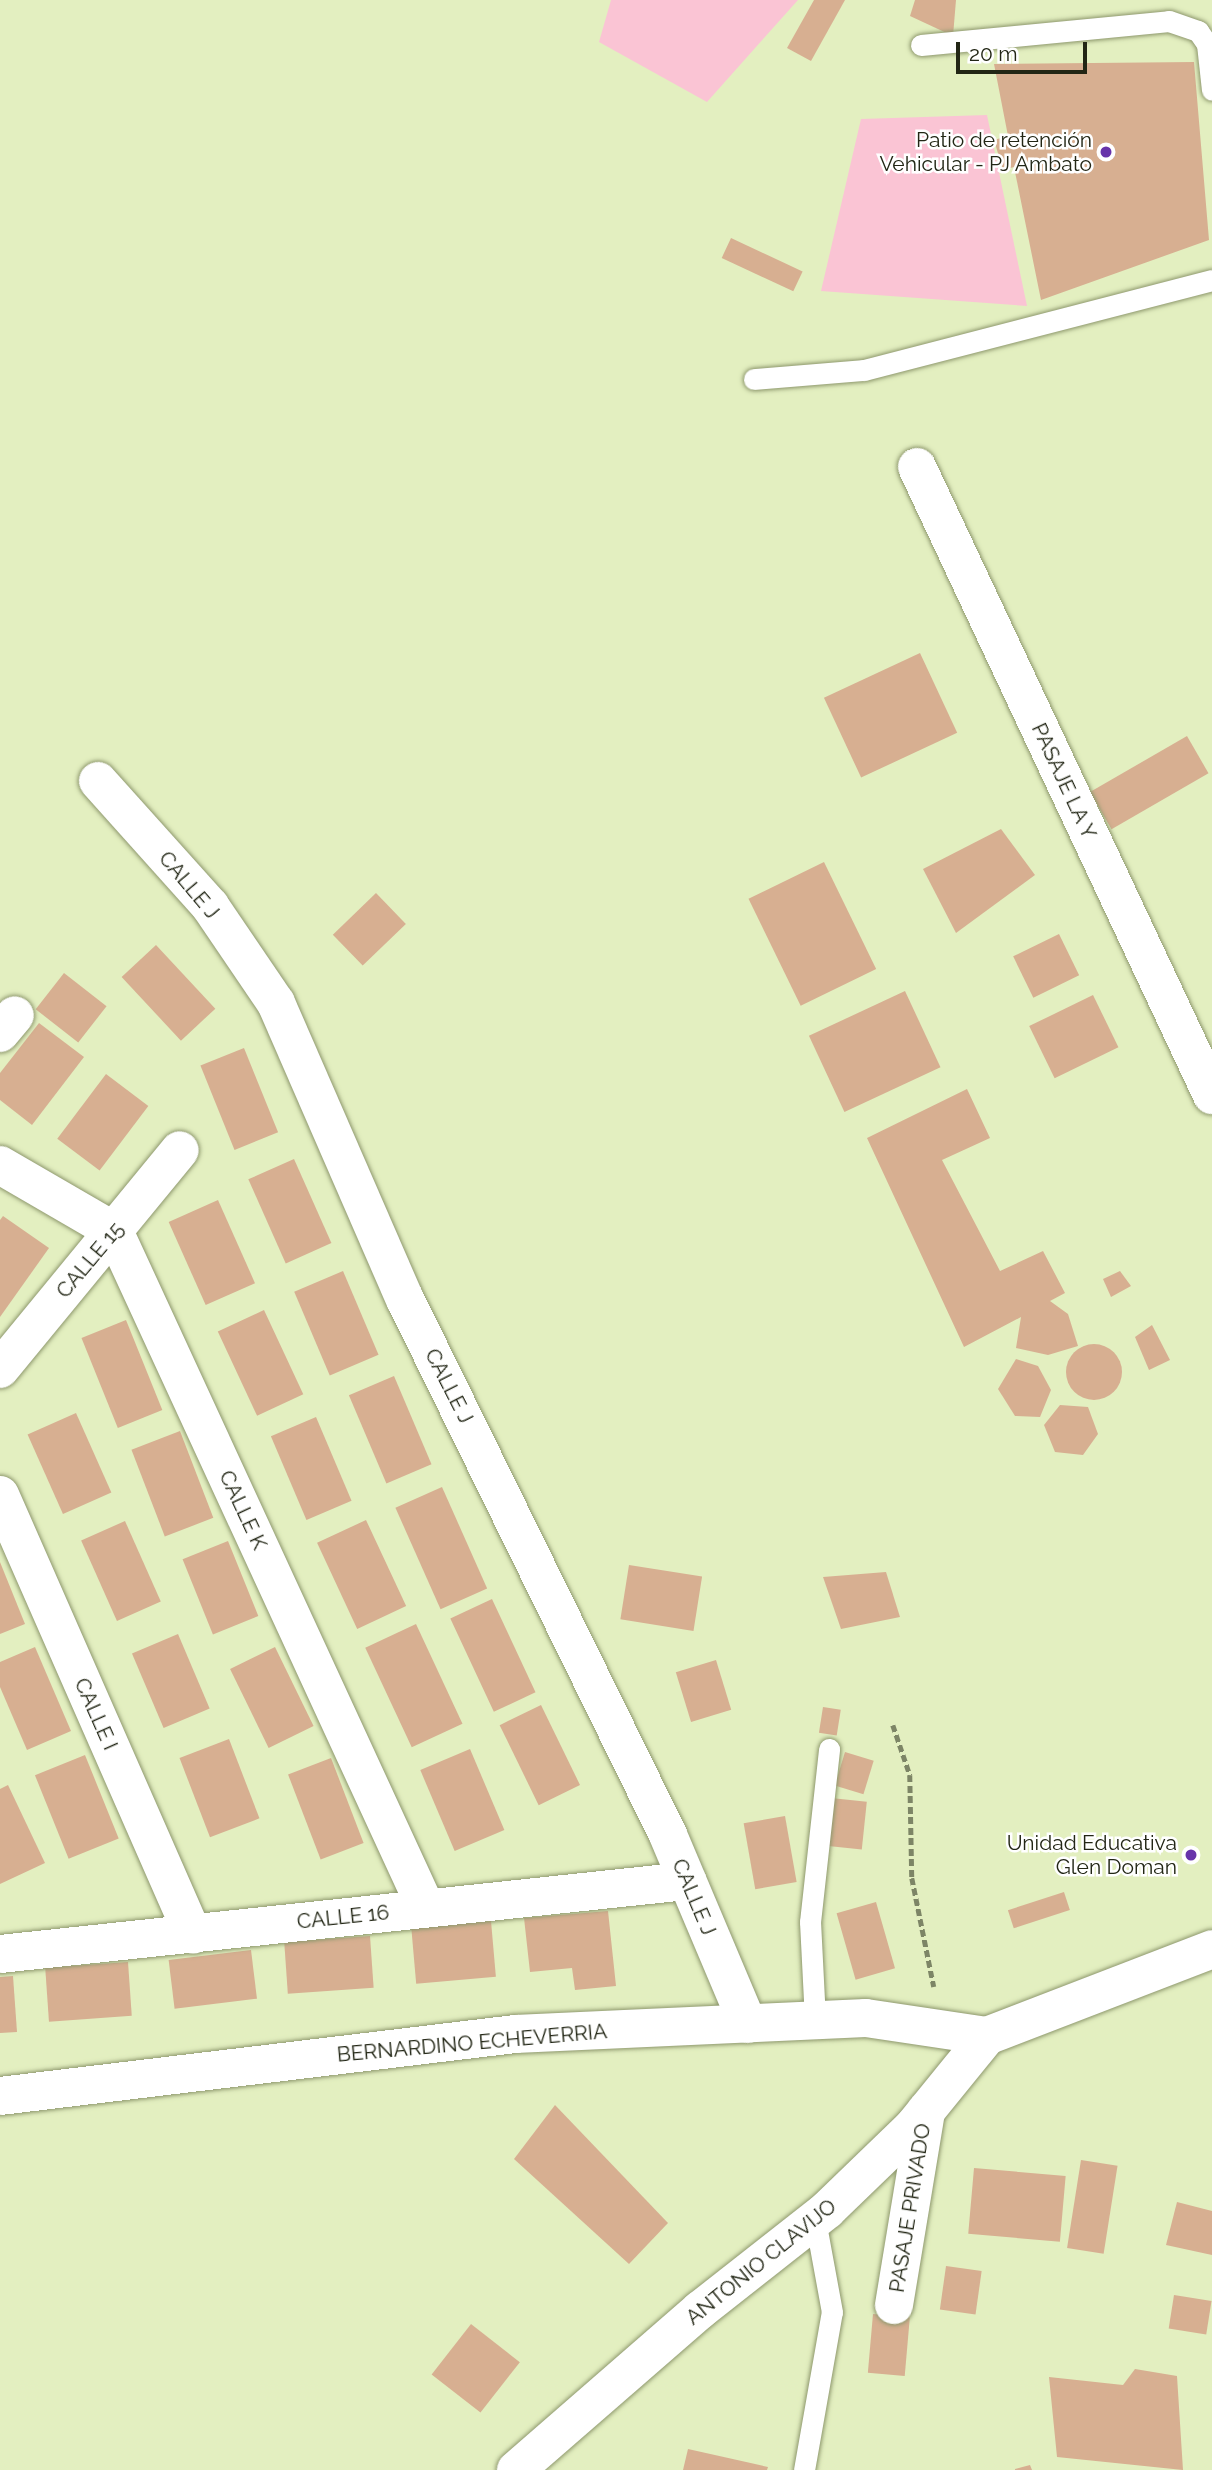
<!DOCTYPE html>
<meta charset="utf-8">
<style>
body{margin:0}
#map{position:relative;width:1212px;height:2470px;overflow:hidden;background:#e3efc0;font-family:Raleway,sans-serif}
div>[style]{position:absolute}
.green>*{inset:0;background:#fac4d4}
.building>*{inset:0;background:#d7af91;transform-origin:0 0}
.round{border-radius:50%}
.path>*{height:4.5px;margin-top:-2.25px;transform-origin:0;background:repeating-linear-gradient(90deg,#7d8566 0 7px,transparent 0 10.5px)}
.roads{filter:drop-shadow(0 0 2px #8e986d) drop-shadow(0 0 2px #8e986d)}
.lane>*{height:21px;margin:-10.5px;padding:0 10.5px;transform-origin:10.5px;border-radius:10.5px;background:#fff}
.street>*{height:38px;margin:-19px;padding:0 19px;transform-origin:19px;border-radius:19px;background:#fff}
.secondary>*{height:38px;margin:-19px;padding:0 19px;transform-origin:19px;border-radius:19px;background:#fff}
.dots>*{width:19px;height:19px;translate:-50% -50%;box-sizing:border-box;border:4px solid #fff;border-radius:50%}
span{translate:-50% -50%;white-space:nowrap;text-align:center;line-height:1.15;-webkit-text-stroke:5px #fff;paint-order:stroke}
.poi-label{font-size:21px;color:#222615}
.right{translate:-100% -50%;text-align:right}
.street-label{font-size:21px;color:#222615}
.scale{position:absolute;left:956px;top:42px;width:131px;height:32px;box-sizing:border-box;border:4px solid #222615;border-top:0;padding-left:9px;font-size:21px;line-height:24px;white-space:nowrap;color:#222615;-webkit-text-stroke:5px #fff;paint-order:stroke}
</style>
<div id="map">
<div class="green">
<i style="clip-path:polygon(611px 0,798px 0,707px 102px,599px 42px)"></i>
<i style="clip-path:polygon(987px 115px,1027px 306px,821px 291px,861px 119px)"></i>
</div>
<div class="building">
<i style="clip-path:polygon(814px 0,845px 0,811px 61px,787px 48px)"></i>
<i style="clip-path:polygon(915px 0,956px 0,953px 36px,910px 16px)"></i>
<i style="clip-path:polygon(1194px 62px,1209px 240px,1041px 300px,1014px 167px,1003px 170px,994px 140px,1008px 136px,994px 64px)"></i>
<i style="left:731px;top:238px;width:79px;height:22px;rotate:25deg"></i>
<i style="left:920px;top:653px;width:88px;height:106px;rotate:65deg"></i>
<i style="left:1187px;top:736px;width:43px;height:112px;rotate:60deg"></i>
<i style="clip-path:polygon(1001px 829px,1035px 875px,956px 933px,923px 869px)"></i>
<i style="left:824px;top:862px;width:119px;height:84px;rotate:64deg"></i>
<i style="left:376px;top:893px;width:43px;height:60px;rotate:46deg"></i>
<i style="left:1059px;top:934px;width:46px;height:51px;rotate:64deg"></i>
<i style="left:156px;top:945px;width:87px;height:47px;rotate:47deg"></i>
<i style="left:64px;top:973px;width:54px;height:46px;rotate:38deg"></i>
<i style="left:905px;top:991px;width:84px;height:106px;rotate:65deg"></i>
<i style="left:1093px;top:995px;width:58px;height:71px;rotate:64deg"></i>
<i style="clip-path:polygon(39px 1023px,84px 1057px,32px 1125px,0 1100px,0 1073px)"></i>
<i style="left:244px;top:1048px;width:91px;height:47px;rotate:68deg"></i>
<i style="left:106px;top:1074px;width:53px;height:81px;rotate:37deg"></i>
<i style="clip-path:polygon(967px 1089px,990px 1138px,942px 1160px,1000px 1271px,1043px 1251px,1065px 1293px,1050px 1301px,1068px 1314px,1078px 1346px,1048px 1355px,1016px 1348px,1021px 1317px,964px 1347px,867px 1138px)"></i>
<i style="left:294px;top:1159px;width:92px;height:50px;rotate:66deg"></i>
<i style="left:218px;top:1200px;width:91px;height:54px;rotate:66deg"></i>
<i style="clip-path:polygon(3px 1216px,49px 1248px,0 1317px,0 1220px)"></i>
<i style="left:343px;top:1271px;width:91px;height:53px;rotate:67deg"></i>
<i style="clip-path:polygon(1120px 1271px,1131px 1286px,1111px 1297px,1103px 1279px)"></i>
<i style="left:264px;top:1310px;width:93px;height:51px;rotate:65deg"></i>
<i style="left:126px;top:1320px;width:97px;height:48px;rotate:68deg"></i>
<i style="clip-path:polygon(1152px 1325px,1170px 1360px,1149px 1370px,1135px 1337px)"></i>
<i class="round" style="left:1066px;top:1344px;width:56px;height:56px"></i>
<i style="clip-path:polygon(1016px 1359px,1038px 1366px,1051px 1390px,1040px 1417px,1015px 1416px,998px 1389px)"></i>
<i style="left:394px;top:1376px;width:96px;height:49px;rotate:67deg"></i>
<i style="clip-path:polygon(1060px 1405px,1088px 1407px,1098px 1434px,1083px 1455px,1055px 1452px,1044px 1425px)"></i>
<i style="left:76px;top:1413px;width:87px;height:53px;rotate:66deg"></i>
<i style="left:316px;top:1417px;width:91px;height:49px;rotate:67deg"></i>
<i style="left:180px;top:1431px;width:93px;height:52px;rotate:69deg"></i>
<i style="left:442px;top:1487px;width:111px;height:51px;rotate:66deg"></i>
<i style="left:366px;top:1520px;width:95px;height:54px;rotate:65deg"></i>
<i style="left:125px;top:1521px;width:88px;height:48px;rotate:66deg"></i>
<i style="left:228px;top:1541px;width:81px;height:49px;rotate:68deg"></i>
<i style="clip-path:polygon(0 1562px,25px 1624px,0 1634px)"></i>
<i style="left:629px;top:1565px;width:74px;height:55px;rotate:9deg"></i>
<i style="clip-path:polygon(886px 1572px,900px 1617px,841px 1629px,823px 1577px)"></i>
<i style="left:492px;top:1599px;width:103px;height:46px;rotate:65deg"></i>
<i style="left:416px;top:1624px;width:110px;height:56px;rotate:65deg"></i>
<i style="left:178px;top:1634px;width:81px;height:50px;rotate:67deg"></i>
<i style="clip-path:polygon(35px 1647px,71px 1731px,27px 1750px,0 1687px,0 1662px)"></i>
<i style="left:275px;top:1647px;width:88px;height:50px;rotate:64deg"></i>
<i style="left:716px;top:1660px;width:52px;height:42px;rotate:73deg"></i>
<i style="left:541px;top:1705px;width:89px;height:46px;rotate:64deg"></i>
<i style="left:823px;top:1707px;width:18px;height:26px;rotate:9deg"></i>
<i style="left:229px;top:1739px;width:85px;height:53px;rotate:69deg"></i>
<i style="left:470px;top:1749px;width:88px;height:54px;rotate:67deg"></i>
<i style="left:845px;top:1752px;width:30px;height:35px;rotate:17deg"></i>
<i style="left:85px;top:1755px;width:90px;height:54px;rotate:68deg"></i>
<i style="left:331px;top:1758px;width:91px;height:46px;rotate:69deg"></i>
<i style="clip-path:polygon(8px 1785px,45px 1863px,0 1884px,0 1789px)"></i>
<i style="left:831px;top:1798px;width:36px;height:48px;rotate:6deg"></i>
<i style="left:785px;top:1816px;width:67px;height:42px;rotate:80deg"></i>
<i style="left:1064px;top:1892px;width:19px;height:59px;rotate:72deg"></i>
<i style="left:876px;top:1902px;width:69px;height:41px;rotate:74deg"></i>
<i style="clip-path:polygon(608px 1911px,616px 1986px,575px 1990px,572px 1968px,530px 1972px,524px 1918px)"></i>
<i style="left:491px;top:1921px;width:56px;height:80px;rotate:85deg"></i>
<i style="left:370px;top:1936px;width:52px;height:86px;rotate:86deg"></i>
<i style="left:251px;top:1950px;width:49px;height:83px;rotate:83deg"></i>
<i style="left:128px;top:1962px;width:54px;height:83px;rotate:86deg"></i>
<i style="clip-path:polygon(13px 1976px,17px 2032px,0 2033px,0 1977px)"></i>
<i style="clip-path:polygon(555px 2105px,668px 2223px,629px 2264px,514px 2159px)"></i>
<i style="left:1081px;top:2160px;width:37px;height:89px;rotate:9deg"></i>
<i style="left:974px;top:2168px;width:92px;height:66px;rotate:5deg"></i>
<i style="clip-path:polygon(1177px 2202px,1212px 2211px,1212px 2255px,1166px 2245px)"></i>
<i style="left:946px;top:2266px;width:36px;height:44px;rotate:8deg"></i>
<i style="left:1174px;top:2295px;width:38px;height:34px;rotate:9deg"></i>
<i style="left:873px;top:2314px;width:37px;height:59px;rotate:5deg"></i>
<i style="left:471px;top:2324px;width:62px;height:64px;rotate:38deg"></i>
<i style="clip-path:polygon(1135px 2369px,1177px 2376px,1183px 2470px,1057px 2457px,1049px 2377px,1123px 2385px)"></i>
<i style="clip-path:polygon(688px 2449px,768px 2467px,767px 2470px,683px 2470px)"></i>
<i style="clip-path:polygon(1030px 2465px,1032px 2470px,1015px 2470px,1015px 2469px)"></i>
</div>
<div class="path">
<i style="left:893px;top:1725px;width:53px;rotate:71.2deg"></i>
<i style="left:910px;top:1775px;width:103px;rotate:88.9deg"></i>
<i style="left:912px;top:1878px;width:111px;rotate:78.6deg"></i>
</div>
<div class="roads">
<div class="lane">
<i style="left:921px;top:45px;width:249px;rotate:-5.5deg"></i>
<i style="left:1169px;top:21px;width:31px;rotate:19deg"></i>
<i style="left:1198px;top:31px;width:16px;rotate:55deg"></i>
<i style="left:1207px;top:44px;width:46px;rotate:83.8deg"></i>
<i style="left:754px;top:379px;width:110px;rotate:-4.7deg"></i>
<i style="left:864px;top:370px;width:359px;rotate:-14.5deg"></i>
<i style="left:815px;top:2020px;width:98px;rotate:-92.9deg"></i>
<i style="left:810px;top:1922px;width:174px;rotate:-83.7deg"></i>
<i style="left:804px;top:2470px;width:160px;rotate:-80deg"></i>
<i style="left:832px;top:2312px;width:95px;rotate:-100.4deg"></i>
</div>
<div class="street">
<i style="left:917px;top:467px;width:694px;rotate:64.84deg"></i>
<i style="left:98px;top:781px;width:168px;rotate:48.1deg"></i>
<i style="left:210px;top:906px;width:117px;rotate:55.8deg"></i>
<i style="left:276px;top:1003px;width:323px;rotate:66.5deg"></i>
<i style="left:405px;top:1299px;width:597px;rotate:63.86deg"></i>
<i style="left:668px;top:1835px;width:205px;rotate:67.1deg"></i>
<i style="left:0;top:1033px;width:23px;rotate:-50deg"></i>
<i style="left:0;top:1165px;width:132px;rotate:30.1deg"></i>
<i style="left:114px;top:1231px;width:745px;rotate:65.26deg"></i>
<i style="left:0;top:1369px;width:283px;rotate:-50.6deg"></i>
<i style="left:0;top:1495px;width:480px;rotate:66.3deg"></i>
<i style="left:0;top:1954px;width:691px;rotate:-6.07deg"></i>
<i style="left:894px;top:2305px;width:197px;rotate:-80.6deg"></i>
</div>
<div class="secondary">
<i style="left:987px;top:2036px;width:241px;rotate:-21.1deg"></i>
<i style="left:0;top:2096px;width:519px;rotate:-6.86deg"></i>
<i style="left:515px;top:2034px;width:351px;rotate:-2.6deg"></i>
<i style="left:866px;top:2018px;width:122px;rotate:8.5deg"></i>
<i style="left:516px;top:2470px;width:244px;rotate:-41deg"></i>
<i style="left:700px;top:2310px;width:162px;rotate:-38.2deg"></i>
<i style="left:827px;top:2210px;width:120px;rotate:-44deg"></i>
<i style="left:913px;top:2127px;width:117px;rotate:-50.9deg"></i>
</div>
</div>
<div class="dots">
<i style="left:1106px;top:152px;background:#6733aa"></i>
<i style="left:1191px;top:1855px;background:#6733aa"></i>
</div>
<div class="poi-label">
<span class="right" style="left:1092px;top:152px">Patio de retención<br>Vehicular - PJ Ambato</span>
<span class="right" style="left:1177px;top:1855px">Unidad Educativa<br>Glen Doman</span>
</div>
<div class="street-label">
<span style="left:1064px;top:781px;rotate:65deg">PASAJE LA Y</span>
<span style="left:189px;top:885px;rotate:50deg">CALLE J</span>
<span style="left:90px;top:1260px;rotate:-50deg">CALLE 15</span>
<span style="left:449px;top:1386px;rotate:63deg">CALLE J</span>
<span style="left:243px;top:1510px;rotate:65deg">CALLE K</span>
<span style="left:96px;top:1714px;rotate:66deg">CALLE I</span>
<span style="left:694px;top:1897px;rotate:67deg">CALLE J</span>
<span style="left:343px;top:1917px;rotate:-6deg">CALLE 16</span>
<span style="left:472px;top:2043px;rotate:-5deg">BERNARDINO ECHEVERRIA</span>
<span style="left:910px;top:2208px;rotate:-81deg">PASAJE PRIVADO</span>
<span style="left:761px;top:2262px;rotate:-39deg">ANTONIO CLAVIJO</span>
</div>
<div class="scale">20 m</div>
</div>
